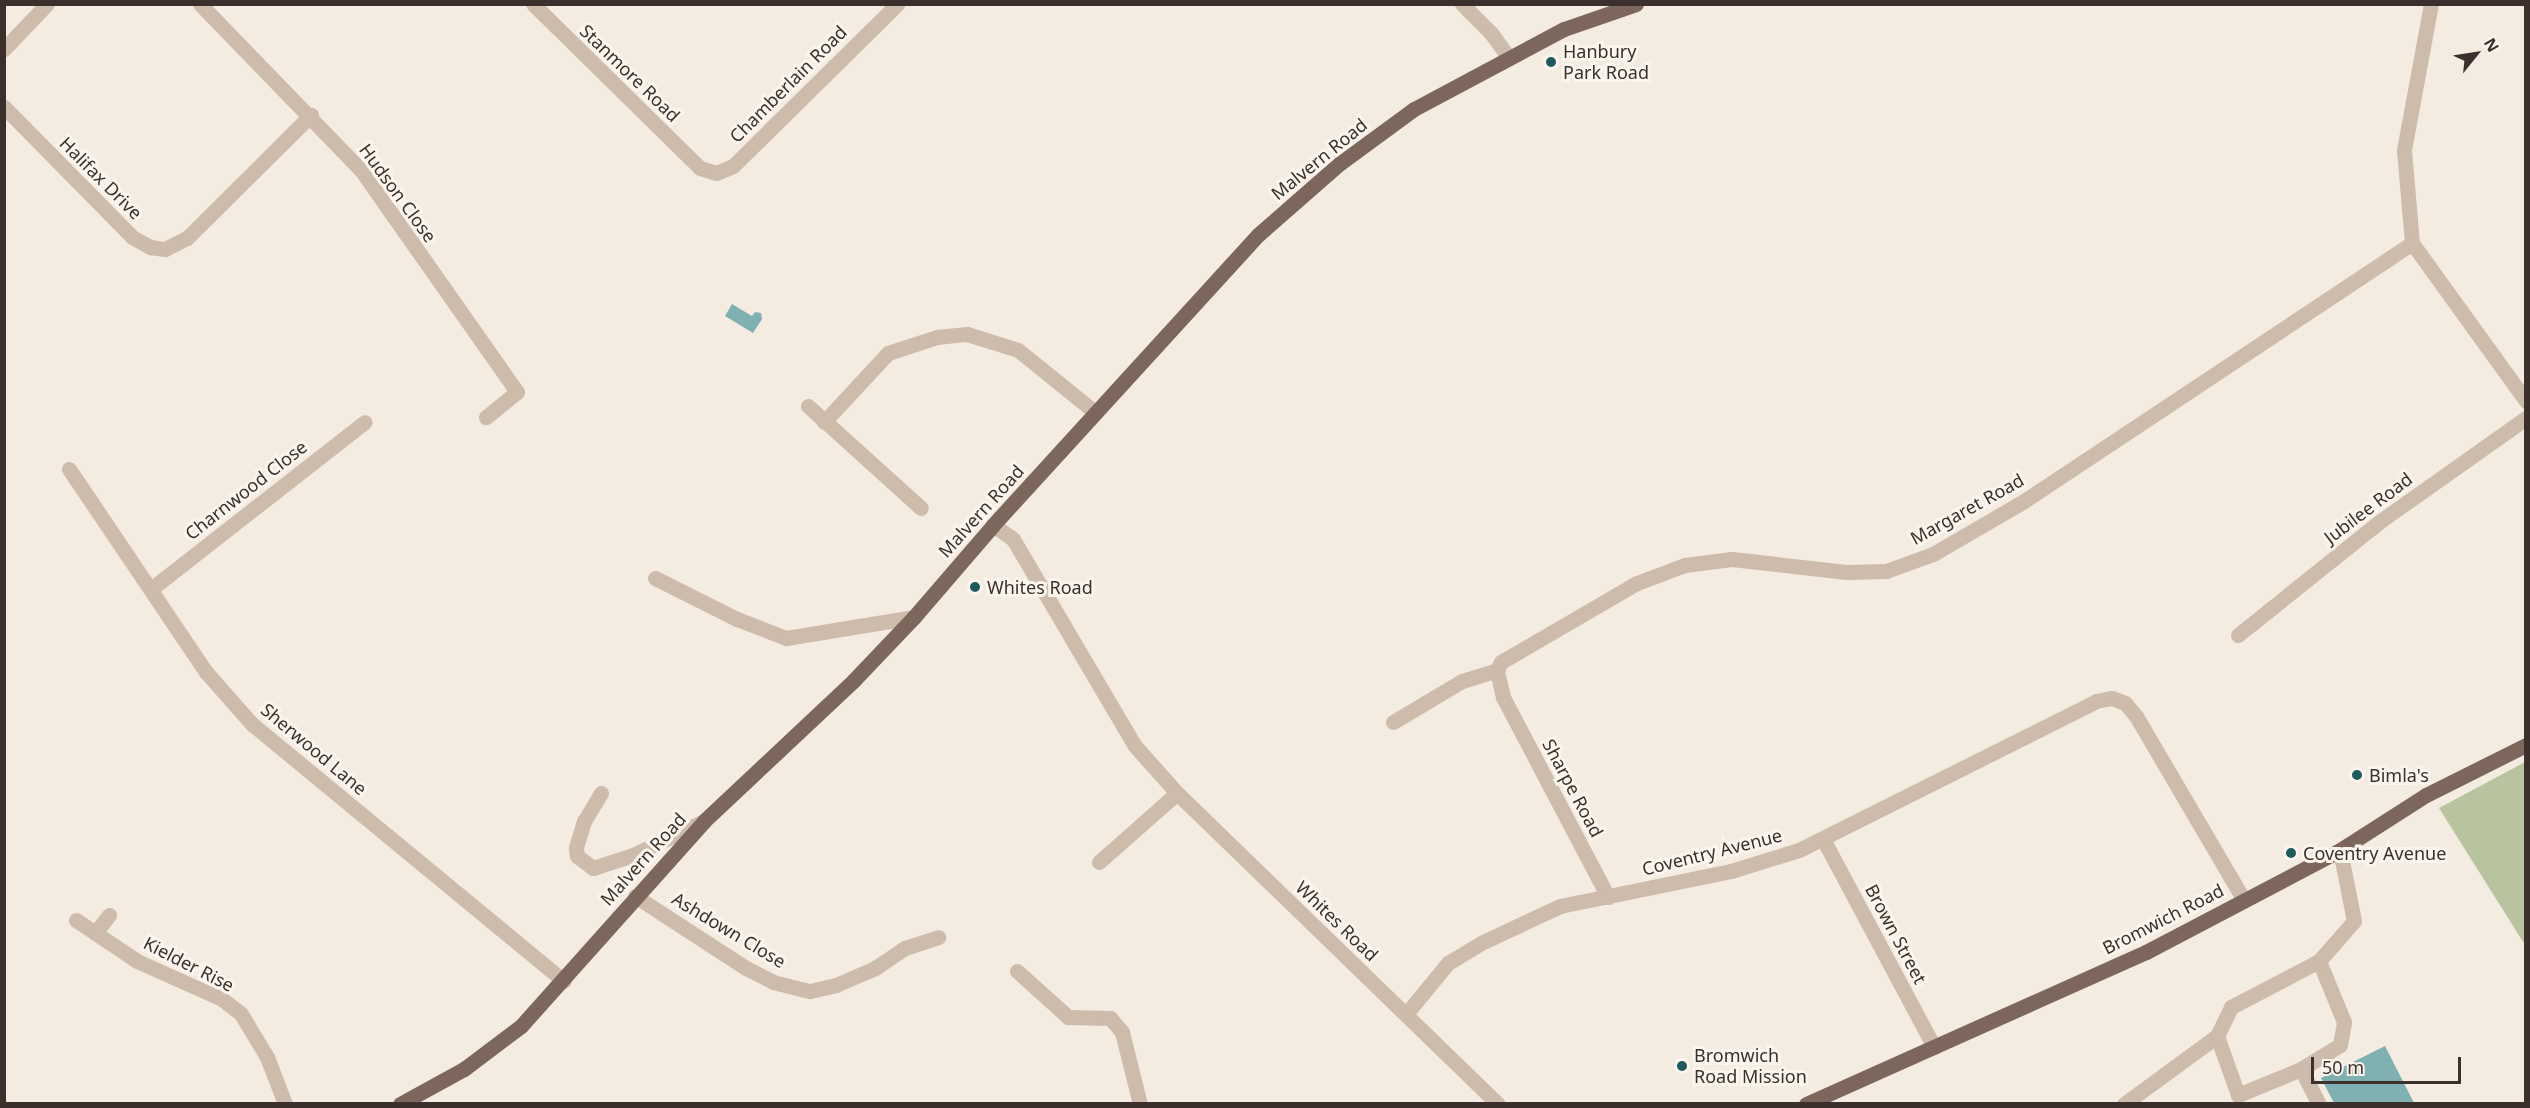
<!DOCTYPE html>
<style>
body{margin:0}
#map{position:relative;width:2530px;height:1108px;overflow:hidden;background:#f4ebe1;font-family:"Noto Sans",sans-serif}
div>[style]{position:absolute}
.green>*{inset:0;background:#b8c4a0}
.water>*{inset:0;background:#7fb0b2}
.minor>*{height:15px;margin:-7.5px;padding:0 7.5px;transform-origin:7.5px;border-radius:7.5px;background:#cdbbac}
.major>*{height:15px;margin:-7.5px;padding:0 7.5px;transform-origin:7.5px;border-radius:7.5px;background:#7d675c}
.dots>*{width:16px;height:16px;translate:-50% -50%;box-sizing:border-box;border:3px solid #fbf5ee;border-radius:50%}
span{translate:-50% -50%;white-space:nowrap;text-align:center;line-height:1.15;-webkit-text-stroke:6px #fbf5ee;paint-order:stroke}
.poi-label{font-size:18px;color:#3b302b}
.left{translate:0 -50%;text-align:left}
.street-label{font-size:18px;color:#3b302b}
.frame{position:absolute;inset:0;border:6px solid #3b302b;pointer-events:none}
.north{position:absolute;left:2446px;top:24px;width:60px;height:60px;-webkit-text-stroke:4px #fbf5ee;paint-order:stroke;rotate:60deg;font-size:16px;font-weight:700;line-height:24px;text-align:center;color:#3b302b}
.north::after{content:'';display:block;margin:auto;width:21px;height:27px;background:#3b302b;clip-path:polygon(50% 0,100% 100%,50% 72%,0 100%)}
.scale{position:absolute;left:2311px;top:1057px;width:150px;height:27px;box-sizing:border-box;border:3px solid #3b302b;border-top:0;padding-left:8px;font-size:18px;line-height:21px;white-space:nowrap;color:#3b302b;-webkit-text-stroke:4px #fbf5ee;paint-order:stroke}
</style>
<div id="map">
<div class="green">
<i style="clip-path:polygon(2525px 762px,2525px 945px,2439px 808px)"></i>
</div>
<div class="water">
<i style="clip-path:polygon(732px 304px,752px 316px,755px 312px,761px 313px,762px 319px,753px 333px,725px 316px)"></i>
<i style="clip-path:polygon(2385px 1046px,2414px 1103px,2334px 1103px,2321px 1078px)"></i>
</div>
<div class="minor">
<i style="left:200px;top:4px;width:231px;rotate:45.9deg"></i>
<i style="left:361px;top:170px;width:271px;rotate:54.9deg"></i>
<i style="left:517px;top:392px;width:40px;rotate:141deg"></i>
<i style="left:533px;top:4px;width:234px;rotate:44.5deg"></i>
<i style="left:700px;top:168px;width:17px;rotate:17deg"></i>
<i style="left:716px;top:173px;width:18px;rotate:-22deg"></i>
<i style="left:733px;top:166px;width:231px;rotate:-44.6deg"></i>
<i style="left:1462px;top:4px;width:41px;rotate:45deg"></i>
<i style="left:1491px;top:33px;width:31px;rotate:54deg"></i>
<i style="left:2431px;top:4px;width:148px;rotate:100.5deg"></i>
<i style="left:2404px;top:150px;width:93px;rotate:85.1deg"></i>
<i style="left:2412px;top:243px;width:195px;rotate:54.2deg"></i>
<i style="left:4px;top:49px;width:62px;rotate:-46.3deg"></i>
<i style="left:4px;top:107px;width:182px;rotate:45.4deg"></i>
<i style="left:132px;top:237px;width:21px;rotate:29deg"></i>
<i style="left:150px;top:247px;width:15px;rotate:8deg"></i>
<i style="left:165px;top:249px;width:25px;rotate:-27deg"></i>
<i style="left:187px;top:238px;width:175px;rotate:-44.8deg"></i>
<i style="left:808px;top:406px;width:152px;rotate:42.1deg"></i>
<i style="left:824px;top:422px;width:94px;rotate:-47.2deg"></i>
<i style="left:888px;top:353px;width:52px;rotate:-18.1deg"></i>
<i style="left:937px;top:337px;width:30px;rotate:-6deg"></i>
<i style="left:967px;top:334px;width:53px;rotate:17.4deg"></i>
<i style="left:1018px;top:350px;width:100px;rotate:38.9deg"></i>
<i style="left:69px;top:469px;width:245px;rotate:56deg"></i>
<i style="left:206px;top:672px;width:69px;rotate:48.5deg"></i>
<i style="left:252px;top:724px;width:404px;rotate:39.5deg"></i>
<i style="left:993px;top:525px;width:24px;rotate:35deg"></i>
<i style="left:1013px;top:539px;width:240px;rotate:59.5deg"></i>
<i style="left:1135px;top:746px;width:63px;rotate:48.2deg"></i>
<i style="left:1177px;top:793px;width:447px;rotate:44.1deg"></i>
<i style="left:655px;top:578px;width:92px;rotate:26.6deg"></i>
<i style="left:737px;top:619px;width:53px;rotate:21.2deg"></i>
<i style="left:786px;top:638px;width:130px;rotate:-9.3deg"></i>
<i style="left:151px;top:589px;width:271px;rotate:-38deg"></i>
<i style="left:2238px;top:635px;width:181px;rotate:-38.7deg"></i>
<i style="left:2379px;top:522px;width:180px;rotate:-35.3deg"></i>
<i style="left:1393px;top:722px;width:80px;rotate:-30.7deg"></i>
<i style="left:1462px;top:681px;width:37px;rotate:-17deg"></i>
<i style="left:601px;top:793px;width:33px;rotate:121deg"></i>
<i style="left:584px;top:821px;width:28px;rotate:107deg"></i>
<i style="left:576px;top:848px;width:8px;rotate:83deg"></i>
<i style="left:577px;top:856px;width:20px;rotate:37deg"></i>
<i style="left:593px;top:868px;width:40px;rotate:-18deg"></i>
<i style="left:631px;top:856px;width:81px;rotate:-25.6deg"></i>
<i style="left:1823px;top:839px;width:236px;rotate:61.9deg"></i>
<i style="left:1099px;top:862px;width:104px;rotate:-41.5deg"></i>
<i style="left:635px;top:896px;width:132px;rotate:33deg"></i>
<i style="left:746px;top:968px;width:30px;rotate:27deg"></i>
<i style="left:773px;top:982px;width:38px;rotate:14deg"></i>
<i style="left:810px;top:991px;width:27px;rotate:-13deg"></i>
<i style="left:836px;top:985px;width:43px;rotate:-23.6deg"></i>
<i style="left:875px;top:968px;width:36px;rotate:-34deg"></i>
<i style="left:905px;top:948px;width:35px;rotate:-18deg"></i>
<i style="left:1608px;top:897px;width:226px;rotate:-117.7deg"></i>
<i style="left:1503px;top:697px;width:28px;rotate:-103deg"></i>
<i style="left:1497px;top:670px;width:9px;rotate:-63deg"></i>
<i style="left:1501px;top:662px;width:157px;rotate:-30.2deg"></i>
<i style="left:1637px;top:583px;width:51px;rotate:-20.6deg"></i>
<i style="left:1685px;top:565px;width:47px;rotate:-7.3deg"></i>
<i style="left:1732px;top:559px;width:115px;rotate:6.5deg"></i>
<i style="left:1846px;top:572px;width:40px;rotate:-1.4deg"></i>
<i style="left:1886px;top:571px;width:50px;rotate:-19.9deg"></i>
<i style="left:1933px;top:554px;width:105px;rotate:-30.2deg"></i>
<i style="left:2024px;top:501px;width:466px;rotate:-33.6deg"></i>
<i style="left:76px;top:920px;width:73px;rotate:33.9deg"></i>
<i style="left:137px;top:961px;width:93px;rotate:24.1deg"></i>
<i style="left:222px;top:999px;width:24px;rotate:38deg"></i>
<i style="left:241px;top:1014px;width:50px;rotate:58.8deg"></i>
<i style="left:267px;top:1057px;width:50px;rotate:69deg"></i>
<i style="left:95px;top:933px;width:23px;rotate:-52deg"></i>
<i style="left:1017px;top:971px;width:69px;rotate:42deg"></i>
<i style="left:1068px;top:1017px;width:42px;rotate:1.4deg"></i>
<i style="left:1110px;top:1018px;width:18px;rotate:49deg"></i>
<i style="left:1122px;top:1032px;width:74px;rotate:76deg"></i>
<i style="left:1406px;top:1014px;width:66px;rotate:-50.5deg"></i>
<i style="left:1448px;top:963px;width:39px;rotate:-31deg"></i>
<i style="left:1481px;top:943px;width:87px;rotate:-25.1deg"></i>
<i style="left:1560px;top:906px;width:175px;rotate:-11.6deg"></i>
<i style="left:1731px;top:871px;width:71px;rotate:-17.2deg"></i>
<i style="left:1799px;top:850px;width:332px;rotate:-26.6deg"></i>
<i style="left:2096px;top:701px;width:16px;rotate:-11deg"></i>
<i style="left:2112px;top:698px;width:14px;rotate:21deg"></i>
<i style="left:2125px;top:703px;width:17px;rotate:50deg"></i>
<i style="left:2136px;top:716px;width:213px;rotate:59.6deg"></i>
<i style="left:2217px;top:1036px;width:63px;rotate:70.4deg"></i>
<i style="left:2238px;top:1095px;width:68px;rotate:-22.4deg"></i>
<i style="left:2301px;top:1069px;width:46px;rotate:-31.6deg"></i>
<i style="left:2340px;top:1045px;width:23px;rotate:-80deg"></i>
<i style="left:2344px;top:1022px;width:66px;rotate:-112.3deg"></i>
<i style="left:2301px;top:1069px;width:39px;rotate:63deg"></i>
<i style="left:2124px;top:1104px;width:115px;rotate:-36.2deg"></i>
<i style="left:2217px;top:1036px;width:32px;rotate:-64deg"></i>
<i style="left:2231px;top:1007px;width:99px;rotate:-27.6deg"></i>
<i style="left:2319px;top:961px;width:53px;rotate:-48.8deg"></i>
<i style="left:2354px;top:921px;width:72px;rotate:-101.2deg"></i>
</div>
<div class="major">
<i style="left:400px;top:1104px;width:73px;rotate:-28.7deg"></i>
<i style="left:464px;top:1069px;width:71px;rotate:-37deg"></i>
<i style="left:521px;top:1026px;width:275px;rotate:-48.2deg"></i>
<i style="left:704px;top:821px;width:206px;rotate:-43.2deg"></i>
<i style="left:854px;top:680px;width:87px;rotate:-46.4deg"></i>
<i style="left:914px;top:617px;width:121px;rotate:-49.3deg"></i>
<i style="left:993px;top:525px;width:394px;rotate:-47.6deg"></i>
<i style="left:1259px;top:234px;width:106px;rotate:-41.2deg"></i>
<i style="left:1339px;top:164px;width:93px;rotate:-36.3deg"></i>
<i style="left:1414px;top:109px;width:170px;rotate:-28.1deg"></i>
<i style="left:1564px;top:29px;width:76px;rotate:-19.1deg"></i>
<i style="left:1806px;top:1104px;width:372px;rotate:-24.1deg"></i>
<i style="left:2146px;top:952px;width:219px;rotate:-27.7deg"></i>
<i style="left:2340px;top:850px;width:102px;rotate:-32.6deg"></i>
<i style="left:2426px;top:795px;width:112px;rotate:-26.6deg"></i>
</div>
<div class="dots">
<i style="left:1551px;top:62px;background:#1f5a5e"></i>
<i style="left:975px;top:587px;background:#1f5a5e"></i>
<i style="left:2357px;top:775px;background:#1f5a5e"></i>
<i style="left:2291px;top:853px;background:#1f5a5e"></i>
<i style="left:1682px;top:1066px;background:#1f5a5e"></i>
</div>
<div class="poi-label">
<span class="left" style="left:1563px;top:62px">Hanbury<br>Park Road</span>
<span class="left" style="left:987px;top:587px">Whites Road</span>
<span class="left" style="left:2369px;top:775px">Bimla's</span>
<span class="left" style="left:2303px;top:853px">Coventry Avenue</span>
<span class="left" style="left:1694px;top:1066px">Bromwich<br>Road Mission</span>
</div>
<div class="street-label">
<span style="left:630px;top:73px;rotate:44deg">Stanmore Road</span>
<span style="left:788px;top:84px;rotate:-45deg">Chamberlain Road</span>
<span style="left:1319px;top:159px;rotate:-39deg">Malvern Road</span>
<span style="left:101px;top:178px;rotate:45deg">Halifax Drive</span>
<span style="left:398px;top:193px;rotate:54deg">Hudson Close</span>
<span style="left:246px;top:490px;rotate:-38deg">Charnwood Close</span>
<span style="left:2368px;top:508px;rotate:-37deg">Jubilee Road</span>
<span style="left:1967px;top:509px;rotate:-29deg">Margaret Road</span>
<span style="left:981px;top:511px;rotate:-48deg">Malvern Road</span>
<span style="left:314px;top:749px;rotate:40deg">Sherwood Lane</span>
<span style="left:1573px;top:788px;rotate:62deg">Sharpe Road</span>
<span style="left:1712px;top:852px;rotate:-14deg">Coventry Avenue</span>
<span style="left:643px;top:859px;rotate:-48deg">Malvern Road</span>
<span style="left:2163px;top:919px;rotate:-27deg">Bromwich Road</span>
<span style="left:1337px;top:921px;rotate:44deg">Whites Road</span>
<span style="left:729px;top:930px;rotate:31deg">Ashdown Close</span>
<span style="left:1896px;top:934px;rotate:62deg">Brown Street</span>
<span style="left:189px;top:964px;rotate:27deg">Kielder Rise</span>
</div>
<div class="frame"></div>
<div class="north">N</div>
<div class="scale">50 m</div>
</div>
